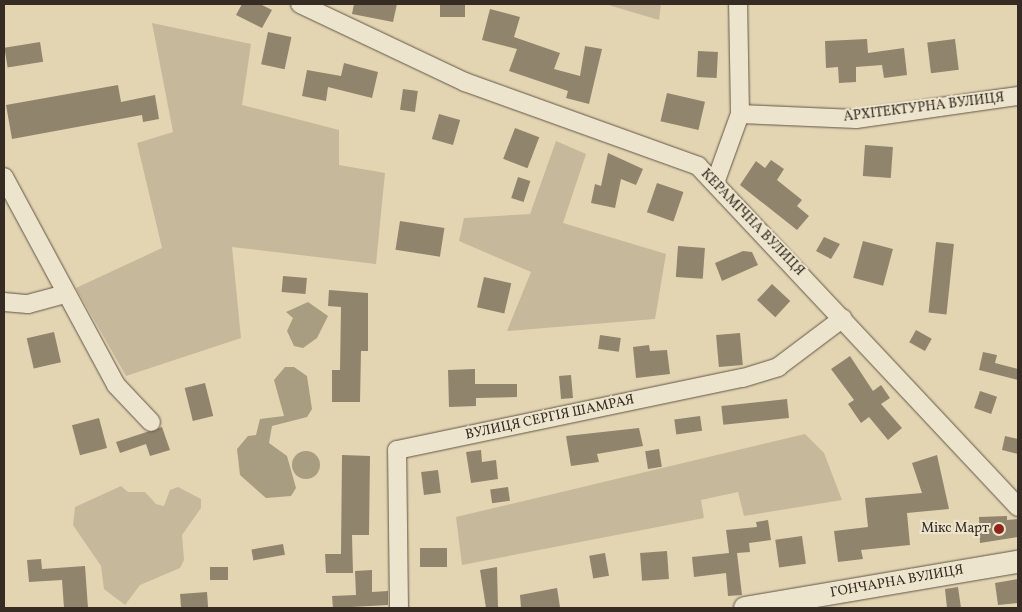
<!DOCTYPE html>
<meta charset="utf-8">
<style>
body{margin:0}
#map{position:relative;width:1022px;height:612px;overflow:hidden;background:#e3d5b2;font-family:Vollkorn,serif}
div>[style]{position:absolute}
.green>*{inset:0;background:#c6b89a}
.water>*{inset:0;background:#a89c81}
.round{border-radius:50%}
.building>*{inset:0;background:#90846d;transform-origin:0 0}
.roads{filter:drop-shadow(0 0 1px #615647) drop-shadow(0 0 1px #615647)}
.minor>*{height:18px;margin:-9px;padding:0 9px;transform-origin:9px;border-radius:9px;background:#ede4cd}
.tertiary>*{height:22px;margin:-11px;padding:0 11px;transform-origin:11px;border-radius:11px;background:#ede4cd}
.dots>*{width:14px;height:14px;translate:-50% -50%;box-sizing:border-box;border:2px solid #ede4cd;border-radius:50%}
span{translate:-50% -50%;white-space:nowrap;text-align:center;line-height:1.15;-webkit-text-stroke:4px #ede4cd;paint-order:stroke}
.street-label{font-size:14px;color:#362c23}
.poi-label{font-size:14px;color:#362c23}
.right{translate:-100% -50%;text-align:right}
.frame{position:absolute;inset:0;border:5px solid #362c23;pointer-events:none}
</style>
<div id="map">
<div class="green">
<i style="clip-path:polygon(605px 4px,661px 4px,659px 20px)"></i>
<i style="clip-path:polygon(152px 23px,251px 44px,242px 105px,339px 130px,339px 165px,385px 173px,376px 264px,232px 247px,241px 338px,126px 376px,76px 288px,162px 248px,137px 143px,173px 132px)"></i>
<i style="clip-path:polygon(556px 141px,586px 154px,563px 223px,666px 254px,655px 319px,507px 331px,531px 272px,459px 241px,464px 218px,530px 214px)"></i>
<i style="clip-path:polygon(805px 434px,824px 453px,842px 500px,744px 516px,738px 492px,701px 500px,704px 518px,462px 565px,456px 517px)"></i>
<i style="clip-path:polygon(121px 486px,128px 492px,145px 492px,156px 504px,164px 506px,170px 490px,178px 487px,201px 499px,201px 508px,182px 535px,184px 560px,180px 568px,140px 585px,125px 605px,104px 589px,101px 566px,73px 525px,75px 507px)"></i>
</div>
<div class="water">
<i style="clip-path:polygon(308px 302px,328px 316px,317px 338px,303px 348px,294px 346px,287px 331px,293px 318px,286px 312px)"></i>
<i style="clip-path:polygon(285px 367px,294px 367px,307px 376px,312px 409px,307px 417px,272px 426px,269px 443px,287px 456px,296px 488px,291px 496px,266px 498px,240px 475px,237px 449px,248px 436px,256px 435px,260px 419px,284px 416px,274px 380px)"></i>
<i class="round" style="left:292px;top:451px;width:28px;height:28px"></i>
</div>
<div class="building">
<i style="clip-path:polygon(242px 4px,260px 4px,272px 10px,262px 28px,236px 15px)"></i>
<i style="clip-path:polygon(354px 4px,397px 4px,393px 22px,352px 14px)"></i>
<i style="left:440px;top:4px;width:25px;height:13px"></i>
<i style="clip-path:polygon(490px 9px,520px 17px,514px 37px,560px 53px,554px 69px,580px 76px,585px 46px,602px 49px,589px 104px,566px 98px,568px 91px,509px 71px,517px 49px,482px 40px)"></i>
<i style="left:268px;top:32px;width:24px;height:33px;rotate:12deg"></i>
<i style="clip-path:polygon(867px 39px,868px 53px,904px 48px,907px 75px,884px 78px,882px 65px,856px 67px,856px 82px,839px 83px,838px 67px,826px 68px,825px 41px)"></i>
<i style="left:955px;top:39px;width:31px;height:28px;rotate:83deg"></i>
<i style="left:40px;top:42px;width:20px;height:36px;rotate:81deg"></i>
<i style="left:698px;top:51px;width:20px;height:26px;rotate:3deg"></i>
<i style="clip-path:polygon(344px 63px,378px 72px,372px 98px,328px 87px,326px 101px,302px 96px,307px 70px,341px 76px)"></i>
<i style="clip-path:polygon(118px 85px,121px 102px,155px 95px,159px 119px,143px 122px,142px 115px,12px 139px,6px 105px)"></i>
<i style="left:403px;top:89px;width:15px;height:21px;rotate:8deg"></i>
<i style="left:667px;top:93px;width:39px;height:29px;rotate:13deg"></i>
<i style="left:439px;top:114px;width:22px;height:26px;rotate:16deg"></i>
<i style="left:515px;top:128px;width:26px;height:33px;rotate:21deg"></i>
<i style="left:865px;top:145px;width:28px;height:31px;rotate:4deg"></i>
<i style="clip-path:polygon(608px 153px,643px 169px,636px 185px,621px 179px,615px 208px,591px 203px,595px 184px,601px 186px)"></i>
<i style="clip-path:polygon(771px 160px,784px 169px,777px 180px,802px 200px,797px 206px,809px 216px,797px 230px,740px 185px,756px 161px,765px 168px)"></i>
<i style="left:518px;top:177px;width:13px;height:22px;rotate:18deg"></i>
<i style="left:657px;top:183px;width:28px;height:31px;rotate:19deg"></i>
<i style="left:400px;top:221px;width:45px;height:29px;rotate:9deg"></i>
<i style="clip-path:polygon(824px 237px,840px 244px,831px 259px,816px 251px)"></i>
<i style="left:863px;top:241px;width:31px;height:38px;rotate:15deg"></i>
<i style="left:936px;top:242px;width:18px;height:71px;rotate:6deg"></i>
<i style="left:678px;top:246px;width:27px;height:31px;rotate:4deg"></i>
<i style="clip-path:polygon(743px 251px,752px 252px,758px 265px,722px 281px,715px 263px)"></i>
<i style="left:283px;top:276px;width:24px;height:16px;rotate:5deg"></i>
<i style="left:484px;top:277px;width:28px;height:31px;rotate:13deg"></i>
<i style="left:772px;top:284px;width:25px;height:22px;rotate:43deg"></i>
<i style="clip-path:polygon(329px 290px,368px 293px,368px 351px,361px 351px,360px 402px,332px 402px,332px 370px,340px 370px,341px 307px,328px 306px)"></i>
<i style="left:916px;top:330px;width:18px;height:14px;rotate:29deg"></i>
<i style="left:54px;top:332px;width:31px;height:28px;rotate:77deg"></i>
<i style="left:740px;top:333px;width:32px;height:24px;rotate:85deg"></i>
<i style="left:600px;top:335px;width:21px;height:14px;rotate:8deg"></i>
<i style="clip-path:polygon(649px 345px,650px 351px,667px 350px,670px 374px,636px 378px,633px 347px)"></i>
<i style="clip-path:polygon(983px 352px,997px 355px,995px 363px,1018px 369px,1018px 380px,979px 370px)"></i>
<i style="clip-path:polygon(850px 356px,873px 391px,881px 385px,890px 398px,881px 404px,902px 428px,888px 440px,869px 417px,861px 423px,848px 404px,854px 400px,831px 369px)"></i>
<i style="clip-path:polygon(475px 369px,475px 384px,517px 384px,517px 397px,476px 398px,476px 406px,449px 407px,448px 370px)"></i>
<i style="left:571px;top:375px;width:23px;height:12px;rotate:85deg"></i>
<i style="left:205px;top:383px;width:34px;height:21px;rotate:76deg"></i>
<i style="left:980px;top:391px;width:18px;height:18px;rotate:19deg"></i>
<i style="left:787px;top:399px;width:19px;height:66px;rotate:84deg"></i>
<i style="left:700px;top:416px;width:15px;height:26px;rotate:82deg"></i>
<i style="left:99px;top:418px;width:31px;height:28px;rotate:75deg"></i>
<i style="clip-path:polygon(162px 427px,170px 450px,150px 456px,146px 444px,120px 453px,116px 442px)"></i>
<i style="clip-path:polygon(639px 428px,643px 446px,597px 454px,599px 462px,571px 466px,566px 436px)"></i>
<i style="clip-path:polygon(1005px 436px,1018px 439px,1018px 454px,1002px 450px)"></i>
<i style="left:659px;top:449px;width:18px;height:14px;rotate:81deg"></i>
<i style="clip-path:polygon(481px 450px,482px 462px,496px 460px,498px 479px,471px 483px,466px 452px)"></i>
<i style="clip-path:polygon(342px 455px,370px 456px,369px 535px,352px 535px,353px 573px,326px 573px,325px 554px,341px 554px)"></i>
<i style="clip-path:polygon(937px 455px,949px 509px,907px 513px,910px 545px,861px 550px,863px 559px,838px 562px,834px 531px,868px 527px,865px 498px,922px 493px,912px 463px)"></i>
<i style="left:438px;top:470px;width:23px;height:17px;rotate:83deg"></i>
<i style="left:508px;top:487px;width:14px;height:18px;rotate:82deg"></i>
<i style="clip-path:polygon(1007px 516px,1007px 520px,1018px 519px,1018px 537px,980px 543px,979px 517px)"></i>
<i style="clip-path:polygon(768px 520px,771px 540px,749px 543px,750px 552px,737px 553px,742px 595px,728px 596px,726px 573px,694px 577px,692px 557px,729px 553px,726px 530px,757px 527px,756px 522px)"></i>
<i style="left:802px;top:536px;width:28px;height:27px;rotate:82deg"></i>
<i style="left:283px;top:544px;width:11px;height:32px;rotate:80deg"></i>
<i style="left:447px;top:548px;width:19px;height:27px;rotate:90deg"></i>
<i style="left:667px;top:551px;width:28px;height:27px;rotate:86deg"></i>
<i style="left:605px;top:553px;width:23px;height:16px;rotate:80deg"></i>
<i style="clip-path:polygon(41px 559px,42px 569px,85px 566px,88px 608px,64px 608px,62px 580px,29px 582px,27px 560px)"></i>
<i style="left:228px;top:567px;width:13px;height:18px;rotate:90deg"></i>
<i style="clip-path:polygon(497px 567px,498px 608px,486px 608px,480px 570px)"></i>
<i style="clip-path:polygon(372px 570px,372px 592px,388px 591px,388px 605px,333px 608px,332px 596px,356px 595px,355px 571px)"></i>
<i style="clip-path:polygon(1018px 579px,1018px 603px,998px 605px,995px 583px)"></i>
<i style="clip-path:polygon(958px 587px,961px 608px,947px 608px,945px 589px)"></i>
<i style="clip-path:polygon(557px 588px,560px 607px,521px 608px,520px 595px)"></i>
<i style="left:207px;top:592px;width:16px;height:27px;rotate:86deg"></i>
</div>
<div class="roads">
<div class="minor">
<i style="left:300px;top:4px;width:183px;rotate:25.3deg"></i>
<i style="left:465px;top:82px;width:248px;rotate:19.8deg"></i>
<i style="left:698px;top:166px;width:468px;rotate:46.8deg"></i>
<i style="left:740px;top:114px;width:116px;rotate:2.5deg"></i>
<i style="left:856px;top:119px;width:164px;rotate:-8.1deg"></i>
<i style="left:4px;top:177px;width:236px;rotate:61.7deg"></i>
<i style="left:116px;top:385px;width:51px;rotate:46.6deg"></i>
<i style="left:715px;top:183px;width:73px;rotate:-70.1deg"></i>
<i style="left:740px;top:114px;width:110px;rotate:-91deg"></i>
<i style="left:4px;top:302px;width:24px;rotate:5deg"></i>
<i style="left:28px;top:304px;width:38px;rotate:-15deg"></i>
<i style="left:399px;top:608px;width:158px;rotate:-90.7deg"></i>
<i style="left:397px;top:450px;width:353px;rotate:-11.8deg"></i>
<i style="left:743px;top:378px;width:37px;rotate:-17deg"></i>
<i style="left:778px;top:367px;width:81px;rotate:-37deg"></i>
</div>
<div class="tertiary">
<i style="left:745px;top:608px;width:277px;rotate:-9.6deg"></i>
</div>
</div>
<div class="dots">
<i style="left:999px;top:529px;background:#8f2418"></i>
</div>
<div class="street-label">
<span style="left:924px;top:108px;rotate:-7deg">АРХІТЕКТУРНА ВУЛИЦЯ</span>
<span style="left:752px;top:223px;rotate:46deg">КЕРАМІЧНА ВУЛИЦЯ</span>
<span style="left:550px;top:418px;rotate:-12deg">ВУЛИЦЯ СЕРГІЯ ШАМРАЯ</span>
<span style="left:897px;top:582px;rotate:-10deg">ГОНЧАРНА ВУЛИЦЯ</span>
</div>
<div class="poi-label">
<span class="right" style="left:989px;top:529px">Мікс Март</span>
</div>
<div class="frame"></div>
</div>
